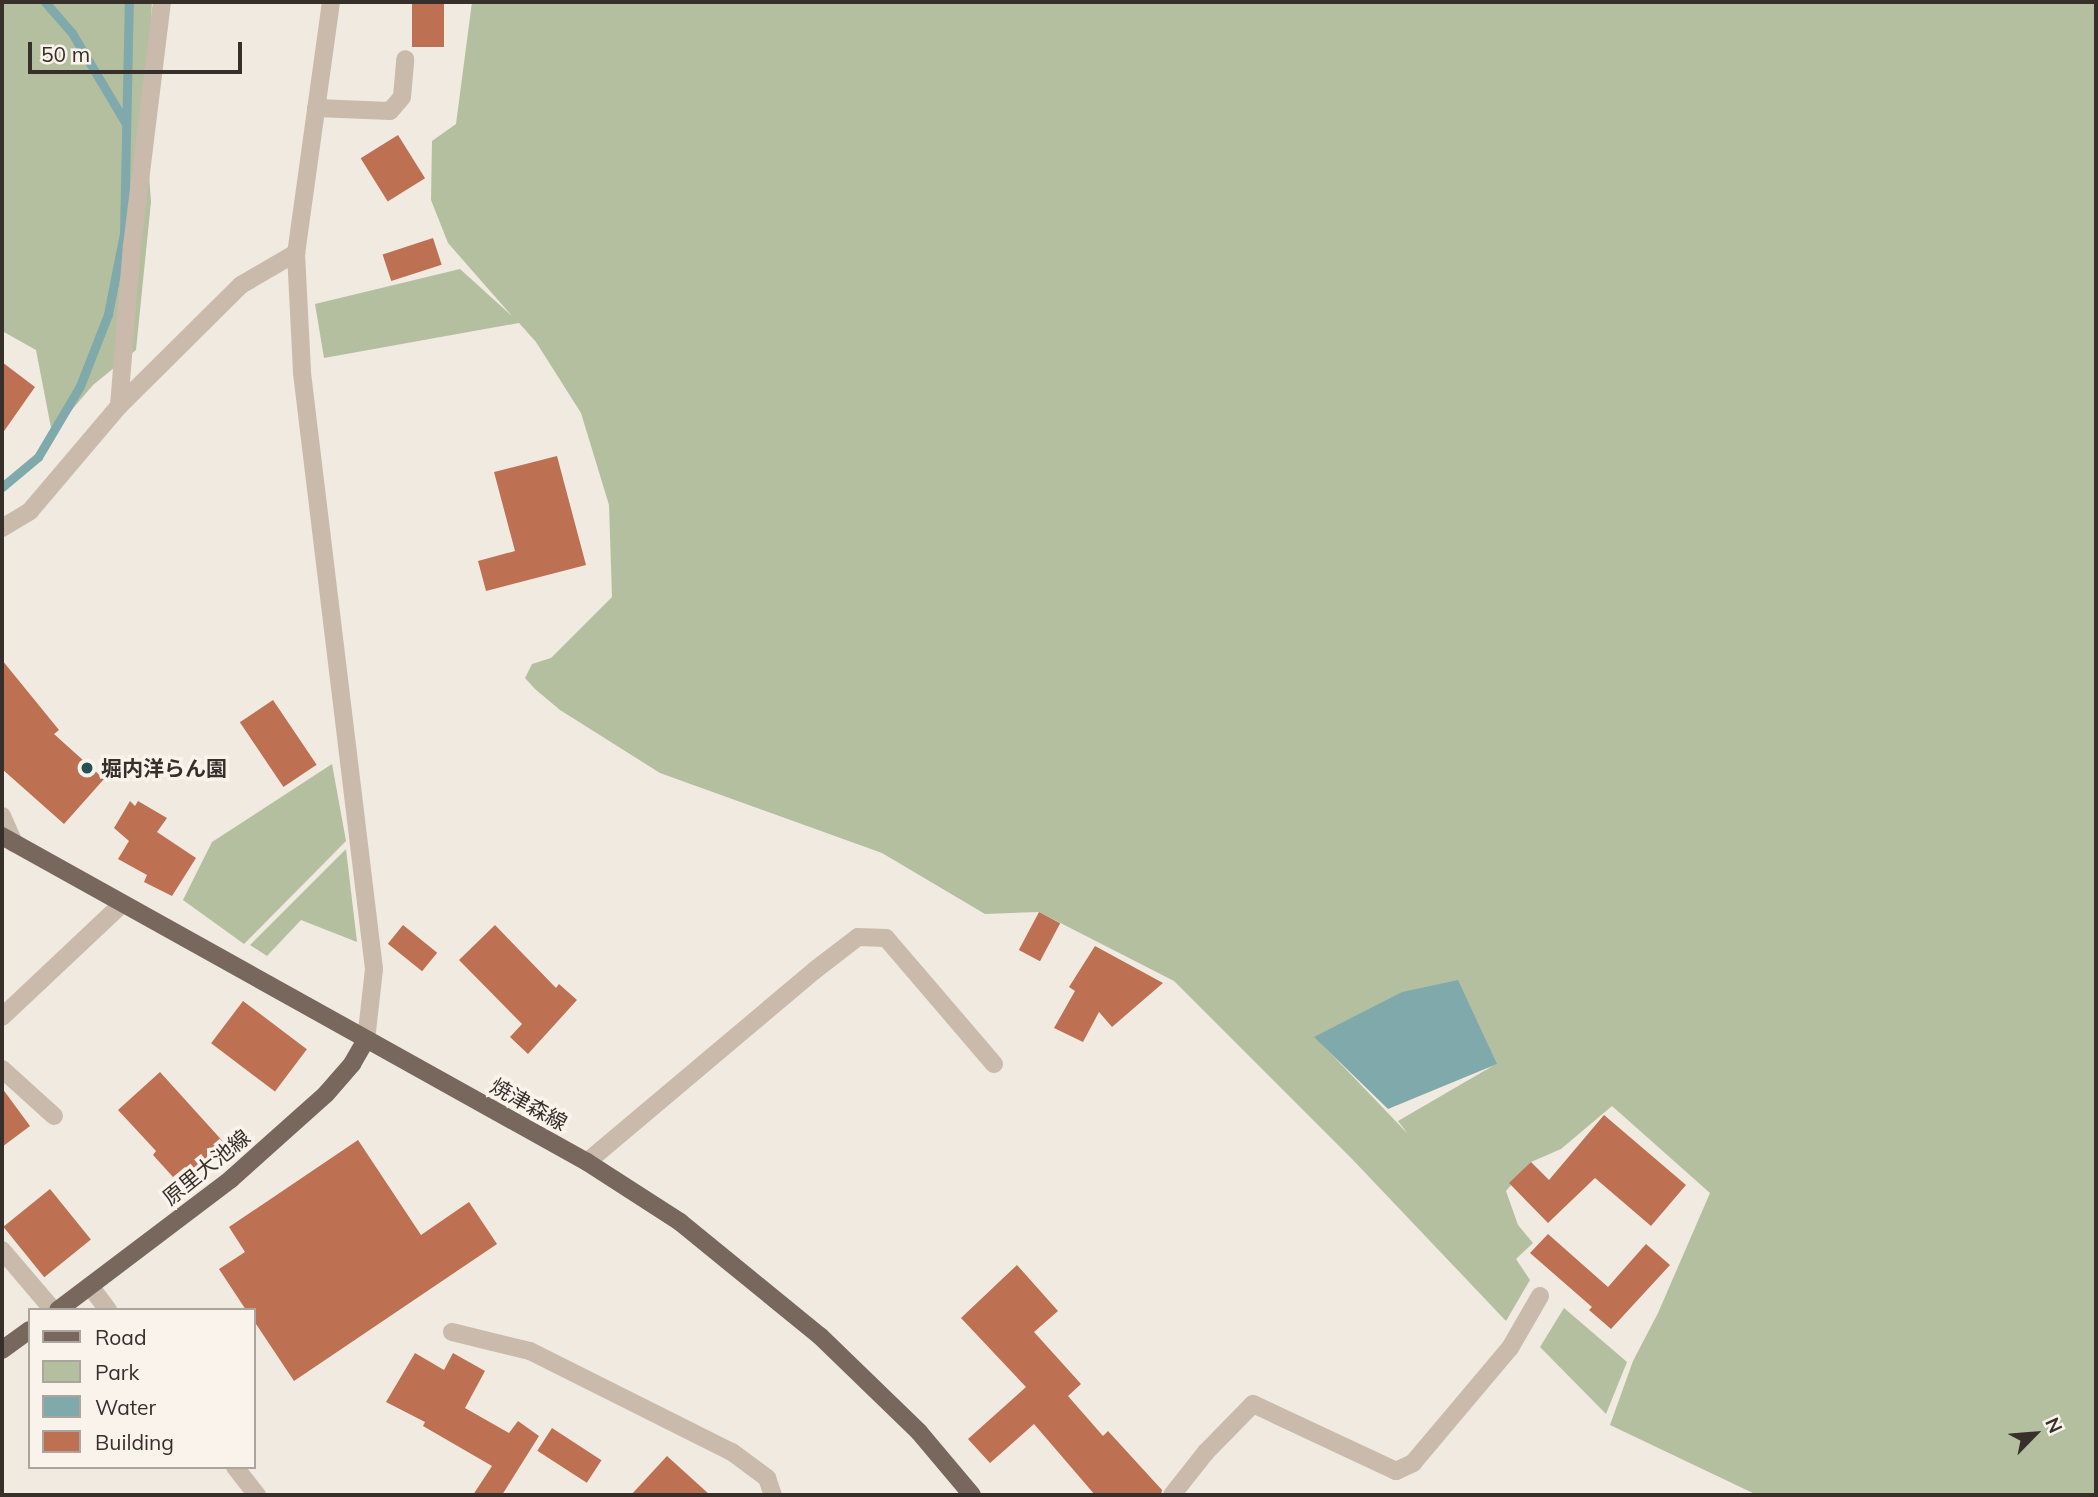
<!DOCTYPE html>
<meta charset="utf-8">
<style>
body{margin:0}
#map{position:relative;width:2098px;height:1497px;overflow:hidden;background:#f1eae0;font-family:Mulish,"Noto Sans JP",sans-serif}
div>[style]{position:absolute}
.green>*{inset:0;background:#b4bfa0}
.water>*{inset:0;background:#80a9ac}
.stream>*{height:9px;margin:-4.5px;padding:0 4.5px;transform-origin:4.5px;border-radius:4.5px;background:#80a9ac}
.building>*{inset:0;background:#bd7052;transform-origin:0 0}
.minor>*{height:18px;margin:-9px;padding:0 9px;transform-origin:9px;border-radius:9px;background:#c9baac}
.major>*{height:18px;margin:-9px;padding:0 9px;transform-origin:9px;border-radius:9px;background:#78675d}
.dots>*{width:19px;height:19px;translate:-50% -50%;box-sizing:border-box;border:4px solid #f9f3ec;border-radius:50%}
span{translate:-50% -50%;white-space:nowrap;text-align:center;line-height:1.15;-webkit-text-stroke:7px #f9f3ec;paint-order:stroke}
.poi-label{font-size:21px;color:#372f2a;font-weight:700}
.left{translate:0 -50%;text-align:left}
.street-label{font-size:21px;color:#372f2a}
.frame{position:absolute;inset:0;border:4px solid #372f2a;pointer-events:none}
.legend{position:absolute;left:28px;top:1308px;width:228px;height:161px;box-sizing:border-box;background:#f9f3ec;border:2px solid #aba59e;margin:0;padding:9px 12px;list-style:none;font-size:21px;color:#372f2a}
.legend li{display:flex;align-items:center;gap:14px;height:35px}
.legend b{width:35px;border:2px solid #aba59e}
.north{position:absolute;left:2000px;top:1399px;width:70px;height:70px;-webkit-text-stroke:5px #f9f3ec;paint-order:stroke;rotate:65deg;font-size:19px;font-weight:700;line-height:28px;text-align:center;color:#372f2a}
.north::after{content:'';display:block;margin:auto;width:24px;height:32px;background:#372f2a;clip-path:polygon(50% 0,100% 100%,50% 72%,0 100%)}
.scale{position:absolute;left:28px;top:42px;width:214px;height:32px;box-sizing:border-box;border:4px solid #372f2a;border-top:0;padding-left:9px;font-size:21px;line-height:24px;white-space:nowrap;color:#372f2a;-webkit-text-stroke:5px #f9f3ec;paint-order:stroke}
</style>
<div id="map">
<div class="green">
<i style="clip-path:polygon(2px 2px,152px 2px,146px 132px,151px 202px,136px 350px,93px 385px,52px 433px,36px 350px,2px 331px)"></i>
<i style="clip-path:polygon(evenodd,472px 2px,2096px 2px,2096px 1495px,1757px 1495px,1610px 1425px,1633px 1361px,1658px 1313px,1710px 1193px,1612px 1106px,1561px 1149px,1531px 1162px,1506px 1191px,1518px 1225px,1533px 1243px,1516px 1259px,1530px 1280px,1506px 1321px,1353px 1160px,1174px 981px,1039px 912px,985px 914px,882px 853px,660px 773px,560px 710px,535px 689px,525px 678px,532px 664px,551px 658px,612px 597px,609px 505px,581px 413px,536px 342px,519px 323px,324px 358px,315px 304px,460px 269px,512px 316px,448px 243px,431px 200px,432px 141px,456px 124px,472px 2px,1315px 1037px,1496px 1064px,1398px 1121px,1408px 1134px,1315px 1037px)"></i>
<i style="clip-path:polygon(332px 764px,346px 841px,244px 944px,183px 900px,212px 842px)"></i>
<i style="clip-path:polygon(346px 849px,357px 942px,301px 920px,267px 956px,250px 945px)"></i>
<i style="clip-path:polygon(1564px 1308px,1627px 1362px,1606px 1414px,1540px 1347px)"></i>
</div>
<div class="water">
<i style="clip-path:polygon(1458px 980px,1497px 1064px,1388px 1109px,1314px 1037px,1402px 992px)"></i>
</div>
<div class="stream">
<i style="left:45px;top:2px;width:41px;rotate:48.9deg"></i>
<i style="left:72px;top:33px;width:104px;rotate:59.2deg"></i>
<i style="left:2px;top:487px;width:47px;rotate:-39.8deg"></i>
<i style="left:38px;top:457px;width:82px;rotate:-59.4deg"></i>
<i style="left:80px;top:386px;width:77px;rotate:-68.7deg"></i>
<i style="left:108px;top:314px;width:83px;rotate:-78.8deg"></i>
<i style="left:124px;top:233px;width:231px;rotate:-88.8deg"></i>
</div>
<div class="building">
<i style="left:412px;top:2px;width:32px;height:45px"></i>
<i style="left:398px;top:135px;width:51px;height:44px;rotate:58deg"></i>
<i style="left:433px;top:238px;width:28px;height:53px;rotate:72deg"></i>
<i style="clip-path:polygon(2px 362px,35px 387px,2px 434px)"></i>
<i style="clip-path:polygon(557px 456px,586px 565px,486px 591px,478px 561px,515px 551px,494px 472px)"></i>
<i style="clip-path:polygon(2px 660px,59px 730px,54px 734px,104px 779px,64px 824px,2px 769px)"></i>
<i style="left:273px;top:700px;width:78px;height:40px;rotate:56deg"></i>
<i style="clip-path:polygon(130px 801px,135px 806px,138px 801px,167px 818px,157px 832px,196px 858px,172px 896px,144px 882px,147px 875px,118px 859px,129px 841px,114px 828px)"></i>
<i style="left:1039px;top:912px;width:24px;height:43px;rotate:28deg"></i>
<i style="left:403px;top:925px;width:44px;height:24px;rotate:39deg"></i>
<i style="clip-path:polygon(495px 925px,556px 988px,559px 984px,577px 1000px,528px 1054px,510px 1037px,522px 1024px,459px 960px)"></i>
<i style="clip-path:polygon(1095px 946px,1163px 983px,1112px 1027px,1099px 1012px,1083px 1042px,1054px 1028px,1075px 991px,1069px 987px)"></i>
<i style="left:243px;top:1001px;width:80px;height:53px;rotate:37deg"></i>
<i style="clip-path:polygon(160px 1072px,227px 1146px,194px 1175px,185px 1167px,173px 1177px,153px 1155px,156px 1151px,118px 1110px)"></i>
<i style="clip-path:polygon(2px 1088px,30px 1126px,2px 1147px)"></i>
<i style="clip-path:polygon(1604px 1115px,1686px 1185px,1651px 1226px,1595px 1178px,1548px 1223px,1509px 1183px,1531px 1162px,1549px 1180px)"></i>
<i style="clip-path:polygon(358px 1140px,421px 1235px,469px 1202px,497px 1244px,294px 1381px,254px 1321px,254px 1310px,246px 1310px,219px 1269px,245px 1252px,229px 1227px)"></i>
<i style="left:50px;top:1189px;width:65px;height:60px;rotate:51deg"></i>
<i style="clip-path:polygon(1548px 1234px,1608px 1287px,1646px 1244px,1670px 1265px,1611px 1329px,1589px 1310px,1592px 1307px,1530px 1253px)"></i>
<i style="clip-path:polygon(1017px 1265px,1058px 1311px,1034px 1332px,1081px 1384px,1068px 1396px,1103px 1436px,1108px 1431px,1162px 1490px,1161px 1495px,1095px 1495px,1034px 1424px,990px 1463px,968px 1439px,1026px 1387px,961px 1318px)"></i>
<i style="clip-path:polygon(415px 1353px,444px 1370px,453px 1353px,485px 1371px,465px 1408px,509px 1433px,518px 1421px,539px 1436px,502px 1495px,473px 1495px,492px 1466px,423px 1426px,425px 1422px,386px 1402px)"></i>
<i style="left:552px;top:1428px;width:59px;height:27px;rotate:33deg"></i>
<i style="clip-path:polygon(667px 1456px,710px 1495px,631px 1495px)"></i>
</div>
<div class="minor">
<i style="left:331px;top:2px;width:253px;rotate:97.9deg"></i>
<i style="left:296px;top:253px;width:120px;rotate:87.1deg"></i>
<i style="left:302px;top:373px;width:600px;rotate:83.11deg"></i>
<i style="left:374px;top:969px;width:71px;rotate:96.4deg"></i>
<i style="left:316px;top:108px;width:74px;rotate:2.3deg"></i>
<i style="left:390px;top:111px;width:18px;rotate:-49deg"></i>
<i style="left:402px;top:97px;width:38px;rotate:-85deg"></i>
<i style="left:119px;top:406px;width:161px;rotate:-85.4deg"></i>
<i style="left:132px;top:246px;width:246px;rotate:-83deg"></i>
<i style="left:2px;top:528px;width:33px;rotate:-31deg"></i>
<i style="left:30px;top:511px;width:138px;rotate:-49.7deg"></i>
<i style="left:119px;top:406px;width:172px;rotate:-44.8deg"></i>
<i style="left:241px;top:285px;width:64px;rotate:-30.2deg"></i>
<i style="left:2px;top:816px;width:30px;rotate:66deg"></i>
<i style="left:2px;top:1017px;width:165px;rotate:-43.3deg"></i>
<i style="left:2px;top:1069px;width:70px;rotate:42.1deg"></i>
<i style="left:587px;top:1162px;width:298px;rotate:-40.1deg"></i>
<i style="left:815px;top:970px;width:54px;rotate:-37.5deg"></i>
<i style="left:858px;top:937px;width:28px;rotate:2deg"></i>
<i style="left:886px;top:938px;width:166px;rotate:49.4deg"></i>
<i style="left:2px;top:1250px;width:79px;rotate:49.6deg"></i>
<i style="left:90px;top:1286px;width:30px;rotate:53deg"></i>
<i style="left:452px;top:1332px;width:80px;rotate:13.7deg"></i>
<i style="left:530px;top:1351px;width:226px;rotate:26.6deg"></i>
<i style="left:732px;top:1452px;width:44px;rotate:36.6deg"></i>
<i style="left:767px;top:1478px;width:18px;rotate:71deg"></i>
<i style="left:235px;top:1467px;width:36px;rotate:52deg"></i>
<i style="left:1172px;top:1495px;width:55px;rotate:-51.7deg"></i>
<i style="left:1206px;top:1452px;width:67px;rotate:-45.6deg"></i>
<i style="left:1253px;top:1404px;width:158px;rotate:25.1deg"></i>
<i style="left:1396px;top:1471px;width:19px;rotate:-25deg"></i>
<i style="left:1413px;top:1463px;width:150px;rotate:-49.9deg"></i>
<i style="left:1510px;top:1348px;width:60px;rotate:-60deg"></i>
</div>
<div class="major">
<i style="left:2px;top:836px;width:670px;rotate:29.13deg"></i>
<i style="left:587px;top:1162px;width:111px;rotate:32.8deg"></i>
<i style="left:680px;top:1222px;width:181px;rotate:39.2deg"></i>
<i style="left:820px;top:1336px;width:138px;rotate:44.1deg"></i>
<i style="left:919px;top:1432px;width:82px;rotate:49.9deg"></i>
<i style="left:58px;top:1310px;width:217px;rotate:-37.1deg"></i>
<i style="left:231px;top:1179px;width:127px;rotate:-41.8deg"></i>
<i style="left:326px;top:1094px;width:40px;rotate:-49deg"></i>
<i style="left:352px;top:1064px;width:28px;rotate:-60deg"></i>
<i style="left:2px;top:1350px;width:34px;rotate:-36deg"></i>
</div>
<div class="dots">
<i style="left:87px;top:768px;background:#235156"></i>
</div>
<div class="poi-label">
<span class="left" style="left:101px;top:768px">堀内洋らん園</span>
</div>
<div class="street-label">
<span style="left:529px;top:1104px;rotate:29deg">焼津森線</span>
<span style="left:206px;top:1167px;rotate:-39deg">原里大池線</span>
</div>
<div class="frame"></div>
<ul class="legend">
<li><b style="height:9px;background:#78675d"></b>Road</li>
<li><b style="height:19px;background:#b4bfa0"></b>Park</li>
<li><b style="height:19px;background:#80a9ac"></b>Water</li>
<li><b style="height:19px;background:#bd7052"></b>Building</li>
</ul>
<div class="north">N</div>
<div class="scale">50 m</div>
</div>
